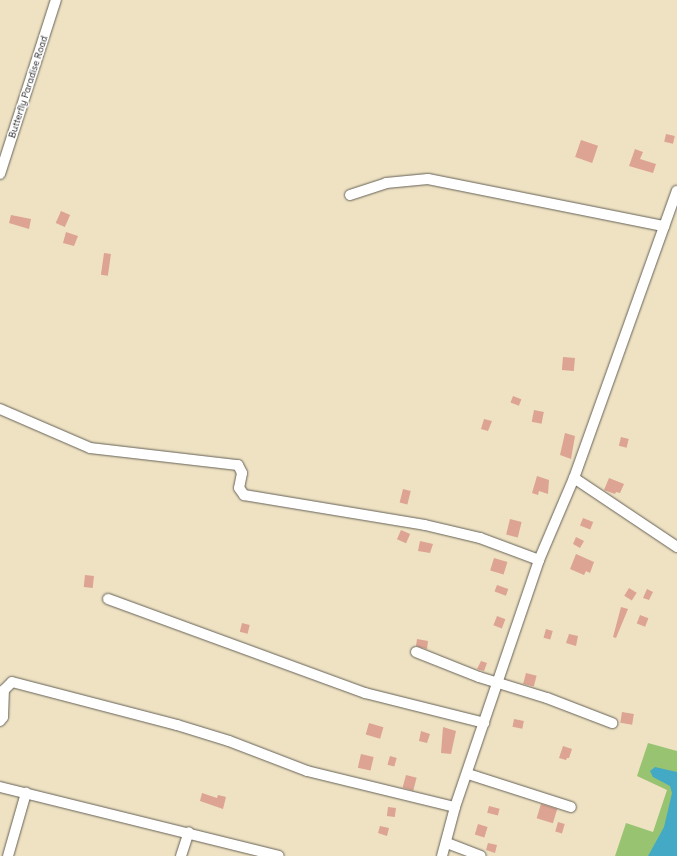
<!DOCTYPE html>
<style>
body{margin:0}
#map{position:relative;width:677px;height:856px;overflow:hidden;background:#eee2c3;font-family:Delius,sans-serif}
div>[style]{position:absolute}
.green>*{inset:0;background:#98c471}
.water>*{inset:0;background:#44a9c4}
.building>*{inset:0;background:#dda393;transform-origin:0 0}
.roads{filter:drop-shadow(0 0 1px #666156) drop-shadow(0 0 1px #666156)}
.minor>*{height:10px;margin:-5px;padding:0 5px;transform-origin:5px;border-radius:5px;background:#fff}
span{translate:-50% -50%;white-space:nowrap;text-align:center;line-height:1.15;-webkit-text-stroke:3px #fff;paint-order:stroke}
.street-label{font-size:10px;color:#1c1c1c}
</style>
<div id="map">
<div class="green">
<i style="clip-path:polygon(648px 743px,677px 751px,677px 856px,615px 856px,626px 823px,653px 832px,667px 790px,637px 776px)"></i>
</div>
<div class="water">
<i style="clip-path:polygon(655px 767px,677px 772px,677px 856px,648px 856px,664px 827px,672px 793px,670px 786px,653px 777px,650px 771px)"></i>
</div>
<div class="building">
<i style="left:666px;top:134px;width:9px;height:8px;rotate:13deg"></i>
<i style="left:581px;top:140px;width:18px;height:18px;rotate:19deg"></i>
<i style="clip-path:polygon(635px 149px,643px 152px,640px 159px,656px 164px,653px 173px,629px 166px)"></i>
<i style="left:61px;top:211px;width:10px;height:13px;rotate:24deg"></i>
<i style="clip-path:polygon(11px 215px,31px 219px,29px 229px,9px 223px)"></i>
<i style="clip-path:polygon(66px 232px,78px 236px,74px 246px,63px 243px)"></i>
<i style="left:104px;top:253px;width:7px;height:22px;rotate:8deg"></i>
<i style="left:563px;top:357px;width:12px;height:13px;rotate:5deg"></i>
<i style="left:513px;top:396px;width:9px;height:7px;rotate:21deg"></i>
<i style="left:534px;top:410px;width:10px;height:12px;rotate:11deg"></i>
<i style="clip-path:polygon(484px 419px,492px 421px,488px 431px,481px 429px)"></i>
<i style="clip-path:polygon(565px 433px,575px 436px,571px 459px,560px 455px)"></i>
<i style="left:621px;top:437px;width:8px;height:9px;rotate:14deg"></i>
<i style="clip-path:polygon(537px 476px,549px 480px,548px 494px,539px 491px,538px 495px,532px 493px)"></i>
<i style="clip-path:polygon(609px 478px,624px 484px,620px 493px,616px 492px,615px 494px,604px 490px)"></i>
<i style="left:403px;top:489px;width:8px;height:14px;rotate:14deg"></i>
<i style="left:583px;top:518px;width:11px;height:8px;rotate:22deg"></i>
<i style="left:510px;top:519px;width:12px;height:16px;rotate:14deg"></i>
<i style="left:401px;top:530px;width:10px;height:10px;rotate:24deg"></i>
<i style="clip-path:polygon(576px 537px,584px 541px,580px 548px,573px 544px)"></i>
<i style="clip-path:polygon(420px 541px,433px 544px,430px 553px,418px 551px)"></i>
<i style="clip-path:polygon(576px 554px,594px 562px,590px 573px,586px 571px,584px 575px,570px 569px)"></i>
<i style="left:494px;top:558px;width:14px;height:13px;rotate:17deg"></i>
<i style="left:85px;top:575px;width:9px;height:12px;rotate:6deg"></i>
<i style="left:497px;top:585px;width:12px;height:7px;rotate:20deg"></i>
<i style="left:629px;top:588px;width:9px;height:9px;rotate:32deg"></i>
<i style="clip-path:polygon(647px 589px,653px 592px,649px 600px,643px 598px)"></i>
<i style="clip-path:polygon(621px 607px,628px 609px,616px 638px,613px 637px)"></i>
<i style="left:640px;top:615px;width:9px;height:9px;rotate:21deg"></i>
<i style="left:497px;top:616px;width:9px;height:10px;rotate:21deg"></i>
<i style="left:242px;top:623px;width:8px;height:9px;rotate:14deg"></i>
<i style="left:546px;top:629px;width:7px;height:9px;rotate:16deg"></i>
<i style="clip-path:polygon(569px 634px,578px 636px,576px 646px,566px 643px)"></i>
<i style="clip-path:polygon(417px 639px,428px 641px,427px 649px,416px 646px)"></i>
<i style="clip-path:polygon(481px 661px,487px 663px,484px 671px,477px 669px)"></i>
<i style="left:526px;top:673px;width:11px;height:11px;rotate:15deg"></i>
<i style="left:622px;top:712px;width:12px;height:11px;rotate:9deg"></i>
<i style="left:514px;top:719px;width:10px;height:8px;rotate:11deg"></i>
<i style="left:369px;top:723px;width:15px;height:12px;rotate:16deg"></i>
<i style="clip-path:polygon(443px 727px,456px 731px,451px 754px,441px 753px)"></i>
<i style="clip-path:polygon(421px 731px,430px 734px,427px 743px,419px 741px)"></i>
<i style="clip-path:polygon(563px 746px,572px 749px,569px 758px,567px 758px,566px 760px,559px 758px)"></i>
<i style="left:361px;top:754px;width:13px;height:14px;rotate:13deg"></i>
<i style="left:390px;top:756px;width:7px;height:9px;rotate:16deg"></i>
<i style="left:406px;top:775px;width:11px;height:13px;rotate:15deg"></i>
<i style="clip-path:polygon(202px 793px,217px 798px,218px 795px,226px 797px,223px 809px,200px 801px)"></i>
<i style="left:541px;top:804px;width:17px;height:15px;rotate:17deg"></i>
<i style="left:489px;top:806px;width:11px;height:7px;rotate:15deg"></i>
<i style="left:388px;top:807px;width:8px;height:9px;rotate:7deg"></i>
<i style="left:558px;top:822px;width:7px;height:10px;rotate:16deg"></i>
<i style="left:478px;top:824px;width:10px;height:11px;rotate:17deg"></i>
<i style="clip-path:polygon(380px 826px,389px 828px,387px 836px,378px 833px)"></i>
<i style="clip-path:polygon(488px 843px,497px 845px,495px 853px,486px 850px)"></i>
</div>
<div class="roads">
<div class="minor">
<i style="left:0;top:174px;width:183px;rotate:-72.2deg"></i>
<i style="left:350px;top:195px;width:38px;rotate:-18deg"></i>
<i style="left:386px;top:183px;width:42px;rotate:-5.4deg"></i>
<i style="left:428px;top:179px;width:241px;rotate:11.3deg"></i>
<i style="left:0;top:409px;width:98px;rotate:23.4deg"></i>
<i style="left:90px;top:448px;width:149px;rotate:6.6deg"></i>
<i style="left:238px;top:465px;width:9px;rotate:63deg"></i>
<i style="left:242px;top:473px;width:15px;rotate:101deg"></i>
<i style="left:239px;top:488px;width:9px;rotate:54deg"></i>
<i style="left:244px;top:495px;width:183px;rotate:9.4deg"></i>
<i style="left:425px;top:525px;width:57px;rotate:13.3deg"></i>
<i style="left:480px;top:538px;width:63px;rotate:20.4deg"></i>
<i style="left:574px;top:478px;width:124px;rotate:33.8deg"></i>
<i style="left:108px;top:599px;width:274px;rotate:20.1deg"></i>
<i style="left:365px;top:693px;width:123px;rotate:14.1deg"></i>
<i style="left:416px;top:652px;width:68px;rotate:21.6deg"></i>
<i style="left:479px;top:677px;width:71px;rotate:17.2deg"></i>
<i style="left:547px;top:698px;width:70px;rotate:21deg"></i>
<i style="left:0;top:721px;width:5px;rotate:-53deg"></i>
<i style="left:3px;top:717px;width:27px;rotate:-88deg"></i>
<i style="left:4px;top:690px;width:11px;rotate:-45deg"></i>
<i style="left:12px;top:682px;width:171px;rotate:14.6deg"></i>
<i style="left:177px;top:725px;width:54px;rotate:17.1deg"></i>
<i style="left:229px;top:741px;width:84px;rotate:21deg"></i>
<i style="left:307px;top:771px;width:152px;rotate:13.7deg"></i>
<i style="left:468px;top:774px;width:108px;rotate:17.8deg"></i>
<i style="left:0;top:787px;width:287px;rotate:13.9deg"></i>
<i style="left:447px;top:843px;width:36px;rotate:21deg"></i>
<i style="left:8px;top:856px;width:66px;rotate:-74.1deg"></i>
<i style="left:181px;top:856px;width:25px;rotate:-72deg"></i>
<i style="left:442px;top:856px;width:51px;rotate:-75.1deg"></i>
<i style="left:455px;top:807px;width:261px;rotate:-71.2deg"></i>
<i style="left:539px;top:560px;width:89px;rotate:-66.9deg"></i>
<i style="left:574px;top:478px;width:305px;rotate:-70.3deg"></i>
</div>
</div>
<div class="street-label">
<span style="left:28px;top:87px;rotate:-72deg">Butterfly Paradise Road</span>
</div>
</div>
